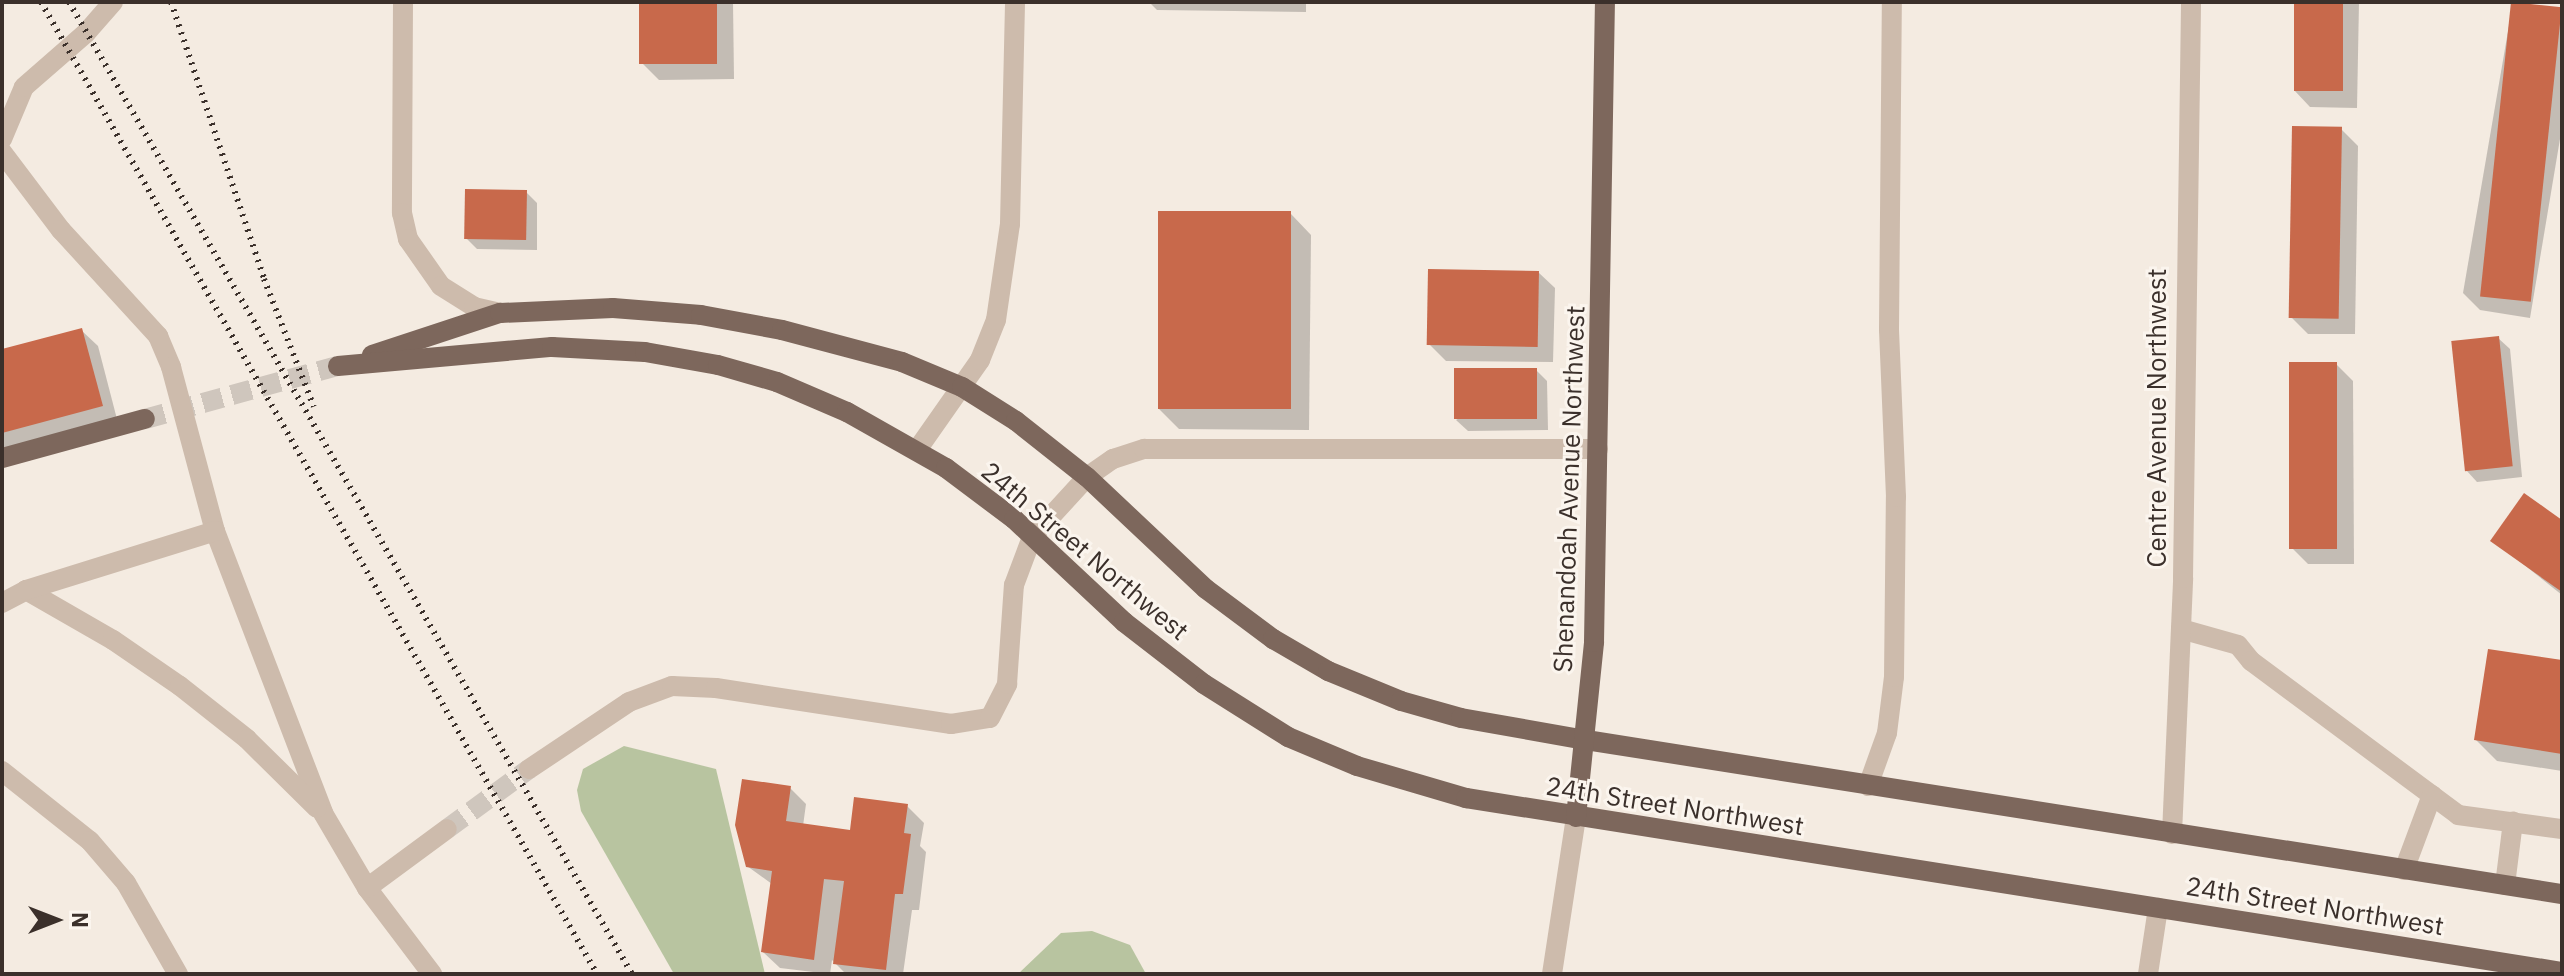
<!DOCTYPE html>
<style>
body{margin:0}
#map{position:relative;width:2564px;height:976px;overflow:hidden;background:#f4ebe1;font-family:"IBM Plex Sans",sans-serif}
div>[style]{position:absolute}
.green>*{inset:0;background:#b8c4a0}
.shadow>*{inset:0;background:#0003}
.building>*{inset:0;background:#c8694b;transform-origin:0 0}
.minor-tunnel>*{height:20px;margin-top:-10px;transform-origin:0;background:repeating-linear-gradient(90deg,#cfc6bd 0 20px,transparent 0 30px)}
.major-tunnel>*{height:20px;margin-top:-10px;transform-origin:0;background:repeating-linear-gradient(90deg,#cfc6bd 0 20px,transparent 0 30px)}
.minor>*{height:20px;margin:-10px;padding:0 10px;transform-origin:10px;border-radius:10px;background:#cdbbac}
.major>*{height:20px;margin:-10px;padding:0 10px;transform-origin:10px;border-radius:10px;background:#7d675c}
.rail>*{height:6px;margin-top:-3px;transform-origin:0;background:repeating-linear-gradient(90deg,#3b302b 0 2px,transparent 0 8px)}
span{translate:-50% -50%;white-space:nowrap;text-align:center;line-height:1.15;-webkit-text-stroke:6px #fbf5ee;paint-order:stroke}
.street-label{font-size:26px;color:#3b302b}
.frame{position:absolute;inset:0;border:4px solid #3b302b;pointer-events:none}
.north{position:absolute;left:16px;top:880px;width:80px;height:80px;-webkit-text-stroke:6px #fbf5ee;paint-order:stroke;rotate:90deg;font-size:22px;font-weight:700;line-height:32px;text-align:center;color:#3b302b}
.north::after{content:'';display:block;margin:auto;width:28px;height:36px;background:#3b302b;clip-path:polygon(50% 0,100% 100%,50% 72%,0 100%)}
</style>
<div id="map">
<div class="green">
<i style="clip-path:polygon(624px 746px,716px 769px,765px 974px,674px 974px,581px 811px,577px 790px,583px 769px)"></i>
<i style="clip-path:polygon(1092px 931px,1130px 945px,1146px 974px,1018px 974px,1061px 933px)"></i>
</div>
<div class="shadow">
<i style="clip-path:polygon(641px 2px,733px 2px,734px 79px,659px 80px,642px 63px)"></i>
<i style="clip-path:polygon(1149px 2px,1306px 2px,1306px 12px,1157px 10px)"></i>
<i style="clip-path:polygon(2296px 2px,2359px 2px,2357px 108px,2310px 107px,2294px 90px)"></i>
<i style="clip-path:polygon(2513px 2px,2562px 9px,2562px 127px,2530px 318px,2480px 310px,2463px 293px)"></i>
<i style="clip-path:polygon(2341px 129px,2358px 146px,2355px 334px,2308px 334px,2291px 317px)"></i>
<i style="clip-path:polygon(526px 192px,537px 203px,537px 250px,477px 249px,466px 238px)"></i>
<i style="clip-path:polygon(1291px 214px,1311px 235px,1309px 430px,1179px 429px,1158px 408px)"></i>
<i style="clip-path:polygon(1538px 272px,1555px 288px,1553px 362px,1446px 361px,1429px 344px)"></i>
<i style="clip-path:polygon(81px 330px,98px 346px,118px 423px,2px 454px,2px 351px)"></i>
<i style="clip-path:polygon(2498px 338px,2510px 349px,2522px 477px,2477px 482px,2466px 470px)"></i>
<i style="clip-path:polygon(2336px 364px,2353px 381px,2354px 564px,2308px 564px,2292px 548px)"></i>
<i style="clip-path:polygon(1536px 370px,1547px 381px,1548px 430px,1468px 431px,1456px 420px)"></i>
<i style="clip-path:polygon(2562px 522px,2562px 595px,2493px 540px)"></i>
<i style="clip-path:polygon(2562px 662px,2562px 771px,2497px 761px,2476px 740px)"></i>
<i style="clip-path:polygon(790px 788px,806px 804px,803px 826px,852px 832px,907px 806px,924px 823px,920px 846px,926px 852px,919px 910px,912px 910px,903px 974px,846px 974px,832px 960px,830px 974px,780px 968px,763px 952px,772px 884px,747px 866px)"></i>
</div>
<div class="building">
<i style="left:639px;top:2px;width:78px;height:62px"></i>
<i style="left:2294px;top:2px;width:49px;height:89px"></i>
<i style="left:2511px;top:2px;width:51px;height:296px;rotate:6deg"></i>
<i style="left:2292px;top:126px;width:50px;height:192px;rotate:1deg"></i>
<i style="left:465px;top:189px;width:62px;height:50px;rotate:1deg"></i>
<i style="left:1158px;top:211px;width:133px;height:198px"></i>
<i style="left:1428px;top:269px;width:111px;height:76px;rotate:1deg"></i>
<i style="clip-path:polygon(82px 328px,103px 406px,2px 433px,2px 349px)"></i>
<i style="left:2499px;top:336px;width:131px;height:48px;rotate:84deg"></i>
<i style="left:2337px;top:362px;width:187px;height:48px;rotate:90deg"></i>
<i style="left:1537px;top:368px;width:51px;height:83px;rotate:90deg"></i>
<i style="clip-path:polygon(2524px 493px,2562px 520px,2562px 592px,2490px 541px)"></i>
<i style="clip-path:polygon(2488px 649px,2562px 660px,2562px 754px,2474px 740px)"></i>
<i style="clip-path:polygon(742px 779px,791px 786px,786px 821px,850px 830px,854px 797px,908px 804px,904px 833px,911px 834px,903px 894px,895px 894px,886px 970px,833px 964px,844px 881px,824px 879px,814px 960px,761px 952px,772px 871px,746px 867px,735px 825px)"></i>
</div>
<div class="minor-tunnel">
<i style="left:447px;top:829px;width:102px;rotate:-36.2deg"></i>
</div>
<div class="major-tunnel">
<i style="left:145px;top:419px;width:200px;rotate:-15.4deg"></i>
</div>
<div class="minor">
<i style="left:403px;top:2px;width:211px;rotate:90.3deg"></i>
<i style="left:402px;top:213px;width:27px;rotate:77deg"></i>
<i style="left:408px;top:239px;width:57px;rotate:54.9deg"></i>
<i style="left:441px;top:286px;width:39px;rotate:32deg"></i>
<i style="left:474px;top:307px;width:27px;rotate:13deg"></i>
<i style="left:2px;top:139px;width:56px;rotate:-67.1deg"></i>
<i style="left:24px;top:87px;width:82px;rotate:-41.1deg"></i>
<i style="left:86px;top:33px;width:41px;rotate:-48.9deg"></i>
<i style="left:2px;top:152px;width:98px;rotate:52.9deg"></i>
<i style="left:61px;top:230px;width:144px;rotate:47.5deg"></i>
<i style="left:158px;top:336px;width:34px;rotate:67deg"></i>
<i style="left:171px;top:367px;width:170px;rotate:75deg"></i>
<i style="left:215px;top:531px;width:302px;rotate:69deg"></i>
<i style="left:323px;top:813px;width:87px;rotate:59.6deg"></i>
<i style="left:367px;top:888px;width:108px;rotate:52.9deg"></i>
<i style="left:917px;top:450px;width:110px;rotate:-55deg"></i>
<i style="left:980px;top:360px;width:43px;rotate:-68.2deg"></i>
<i style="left:996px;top:320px;width:97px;rotate:-81.7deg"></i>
<i style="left:1010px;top:224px;width:222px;rotate:-88.7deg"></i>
<i style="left:26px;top:590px;width:100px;rotate:29.9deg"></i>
<i style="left:113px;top:640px;width:81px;rotate:34.5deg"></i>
<i style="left:180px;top:686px;width:85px;rotate:38.3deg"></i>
<i style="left:247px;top:739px;width:98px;rotate:44.6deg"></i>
<i style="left:2px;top:603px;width:27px;rotate:-28deg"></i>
<i style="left:26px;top:590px;width:198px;rotate:-17.3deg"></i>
<i style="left:2181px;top:629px;width:59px;rotate:15.7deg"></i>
<i style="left:2238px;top:645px;width:21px;rotate:51deg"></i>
<i style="left:2251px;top:661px;width:258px;rotate:36.6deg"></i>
<i style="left:2458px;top:815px;width:105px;rotate:7.7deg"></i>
<i style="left:529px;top:769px;width:120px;rotate:-33.8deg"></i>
<i style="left:629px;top:702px;width:46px;rotate:-20.4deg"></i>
<i style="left:672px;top:686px;width:44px;rotate:2.6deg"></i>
<i style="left:716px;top:688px;width:238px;rotate:8.7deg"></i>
<i style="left:951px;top:724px;width:39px;rotate:-9deg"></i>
<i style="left:990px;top:718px;width:38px;rotate:-63deg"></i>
<i style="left:1007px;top:684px;width:99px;rotate:-86deg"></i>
<i style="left:1014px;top:585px;width:51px;rotate:-69.4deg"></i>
<i style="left:1032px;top:537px;width:81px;rotate:-47.5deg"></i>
<i style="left:1087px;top:477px;width:32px;rotate:-35deg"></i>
<i style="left:1113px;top:459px;width:33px;rotate:-18deg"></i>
<i style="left:1144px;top:449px;width:454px"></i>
<i style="left:2px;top:771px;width:112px;rotate:38.5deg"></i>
<i style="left:90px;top:841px;width:55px;rotate:49.4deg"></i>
<i style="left:126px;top:883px;width:105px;rotate:60.3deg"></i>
<i style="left:1868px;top:786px;width:56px;rotate:-70.3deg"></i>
<i style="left:1887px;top:733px;width:56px;rotate:-82.9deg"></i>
<i style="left:1894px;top:677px;width:180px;rotate:-89.4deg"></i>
<i style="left:1896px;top:497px;width:168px;rotate:-92.4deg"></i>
<i style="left:1889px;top:329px;width:327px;rotate:-89.5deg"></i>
<i style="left:2172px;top:834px;width:256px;rotate:-87.5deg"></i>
<i style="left:2183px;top:578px;width:576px;rotate:-89.2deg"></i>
<i style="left:2404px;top:870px;width:80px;rotate:-69.5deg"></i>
<i style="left:2505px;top:885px;width:64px;rotate:-82.8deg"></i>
<i style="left:367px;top:888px;width:99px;rotate:-36.4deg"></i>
<i style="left:1552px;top:974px;width:159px;rotate:-81.3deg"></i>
<i style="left:2148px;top:974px;width:67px;rotate:-81.4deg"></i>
</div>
<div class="major">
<i style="left:372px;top:355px;width:135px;rotate:-18.2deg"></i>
<i style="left:500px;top:313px;width:113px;rotate:-2.5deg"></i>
<i style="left:613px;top:308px;width:88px;rotate:4.5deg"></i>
<i style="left:701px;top:315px;width:82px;rotate:10.5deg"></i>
<i style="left:782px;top:330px;width:124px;rotate:14.9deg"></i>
<i style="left:902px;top:362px;width:65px;rotate:22.6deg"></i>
<i style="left:962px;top:387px;width:64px;rotate:32.2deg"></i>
<i style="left:1016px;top:421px;width:90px;rotate:38.3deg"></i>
<i style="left:1087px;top:477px;width:163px;rotate:43.3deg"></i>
<i style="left:1206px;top:589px;width:84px;rotate:36.7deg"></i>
<i style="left:1273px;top:639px;width:64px;rotate:30.2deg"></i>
<i style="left:1328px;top:671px;width:79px;rotate:22.3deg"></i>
<i style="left:1401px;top:701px;width:62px;rotate:15.8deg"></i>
<i style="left:1461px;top:718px;width:127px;rotate:10deg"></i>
<i style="left:1586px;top:740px;width:988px;rotate:8.97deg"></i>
<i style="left:338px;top:366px;width:215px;rotate:-5.1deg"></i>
<i style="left:552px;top:347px;width:93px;rotate:3.1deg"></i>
<i style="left:645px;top:352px;width:74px;rotate:10.1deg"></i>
<i style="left:718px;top:365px;width:61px;rotate:16.1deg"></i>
<i style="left:777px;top:382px;width:76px;rotate:23.2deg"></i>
<i style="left:847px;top:412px;width:114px;rotate:29.5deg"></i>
<i style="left:946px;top:468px;width:85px;rotate:36.9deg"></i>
<i style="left:1014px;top:519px;width:151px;rotate:43.1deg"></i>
<i style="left:1124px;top:622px;width:101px;rotate:37.8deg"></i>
<i style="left:1204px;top:684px;width:99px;rotate:32.2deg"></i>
<i style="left:1288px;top:737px;width:75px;rotate:22.8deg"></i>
<i style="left:1357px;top:766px;width:114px;rotate:16.4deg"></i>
<i style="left:1466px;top:798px;width:1110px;rotate:9.02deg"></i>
<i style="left:2px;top:458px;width:148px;rotate:-15.3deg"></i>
<i style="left:1576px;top:817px;width:176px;rotate:-84.1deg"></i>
<i style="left:1594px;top:642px;width:640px;rotate:-89.02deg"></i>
</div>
<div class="rail">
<i style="left:41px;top:2px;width:1120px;rotate:60.23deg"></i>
<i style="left:69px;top:2px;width:1123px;rotate:59.92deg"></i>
<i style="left:171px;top:2px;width:292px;rotate:71.4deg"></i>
<i style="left:264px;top:279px;width:137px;rotate:68.7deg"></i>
</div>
<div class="street-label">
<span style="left:2157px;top:418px;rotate:-90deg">Centre Avenue Northwest</span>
<span style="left:1569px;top:489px;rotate:-88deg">Shenandoah Avenue Northwest</span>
<span style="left:1085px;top:551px;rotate:40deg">24th Street Northwest</span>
<span style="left:1675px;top:806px;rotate:9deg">24th Street Northwest</span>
<span style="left:2315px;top:906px;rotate:9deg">24th Street Northwest</span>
</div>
<div class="frame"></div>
<div class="north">N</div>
</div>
